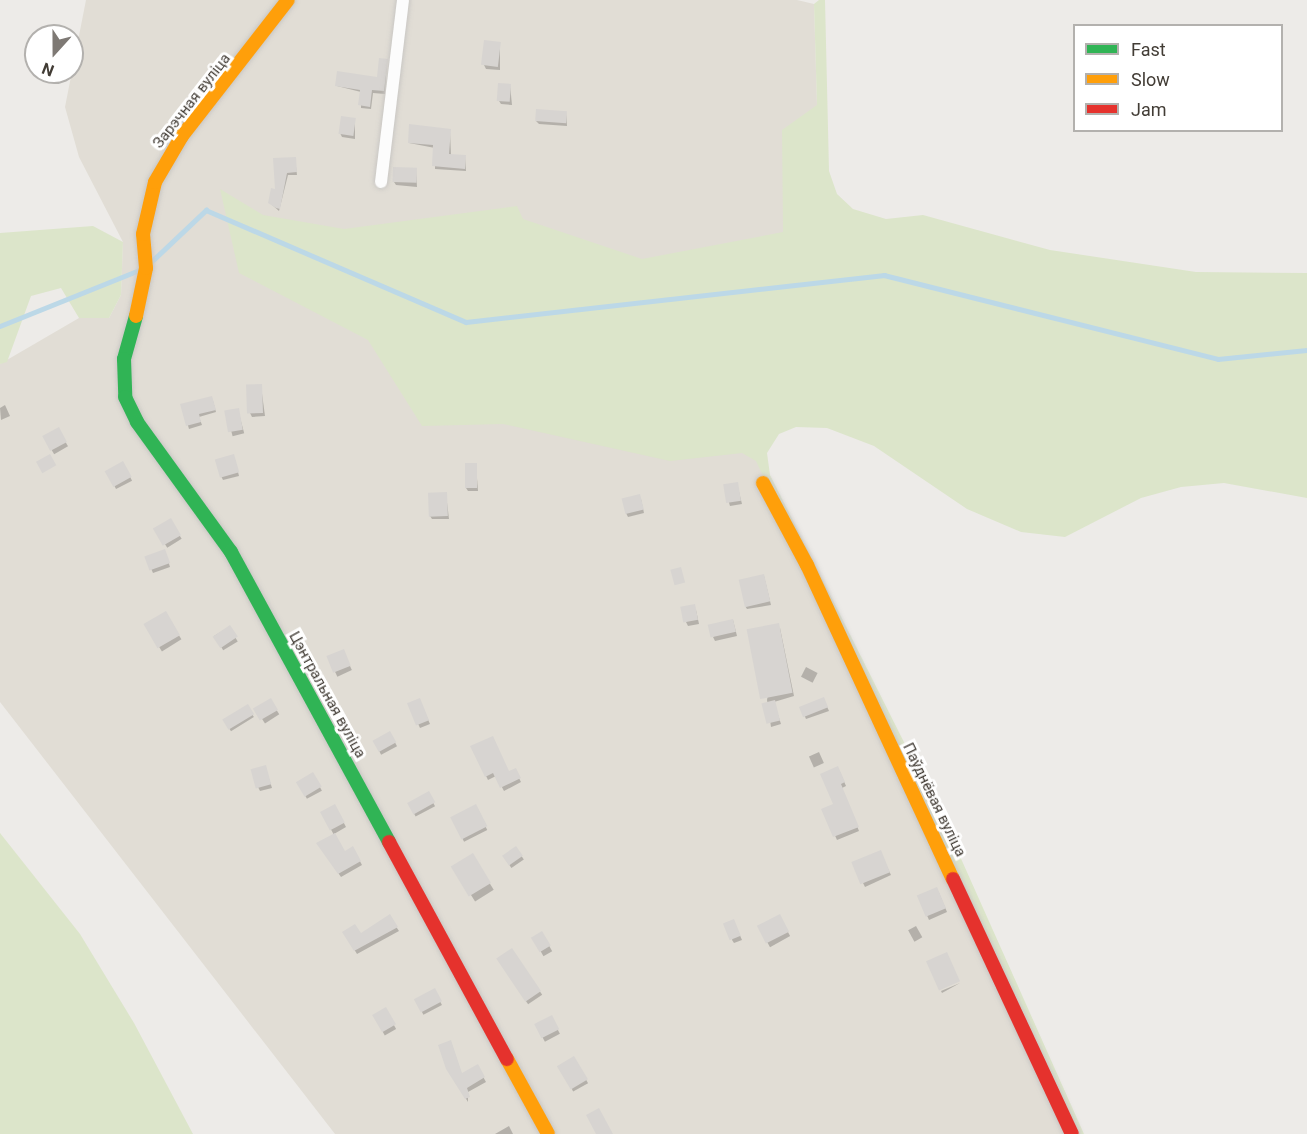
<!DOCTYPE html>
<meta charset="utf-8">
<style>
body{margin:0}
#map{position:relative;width:1307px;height:1134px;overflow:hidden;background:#edebe8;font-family:Roboto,sans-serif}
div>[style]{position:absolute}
.residential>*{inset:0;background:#e1ddd5}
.green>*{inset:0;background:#dce5ca}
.shadow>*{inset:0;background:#0003;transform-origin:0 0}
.stream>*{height:4.5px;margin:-2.25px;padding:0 2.25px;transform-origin:2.25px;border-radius:2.25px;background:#bcd8e7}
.building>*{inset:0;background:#d7d4d1;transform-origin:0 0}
.roads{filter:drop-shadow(0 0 2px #c9c7c4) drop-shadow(0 0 2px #c9c7c4)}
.street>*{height:12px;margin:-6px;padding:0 6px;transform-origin:6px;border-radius:6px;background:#fcfcfc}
.fast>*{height:14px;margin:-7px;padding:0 7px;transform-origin:7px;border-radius:7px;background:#30b455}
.slow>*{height:14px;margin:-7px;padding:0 7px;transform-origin:7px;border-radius:7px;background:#ff9f0a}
.jam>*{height:14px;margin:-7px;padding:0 7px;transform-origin:7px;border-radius:7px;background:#e5322d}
span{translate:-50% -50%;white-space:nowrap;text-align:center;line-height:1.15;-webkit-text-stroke:6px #fff;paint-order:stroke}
.street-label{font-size:15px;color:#423c35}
.legend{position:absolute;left:1073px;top:24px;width:210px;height:108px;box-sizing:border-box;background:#fff;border:2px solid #b3b1ae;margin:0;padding:8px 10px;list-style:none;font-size:18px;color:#423c35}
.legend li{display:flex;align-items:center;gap:12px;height:30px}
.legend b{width:30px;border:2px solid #b3b1ae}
.north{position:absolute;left:24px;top:24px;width:60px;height:60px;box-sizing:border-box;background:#fff;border:2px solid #b3b1ae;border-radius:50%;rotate:201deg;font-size:16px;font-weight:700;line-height:24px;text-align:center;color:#423c35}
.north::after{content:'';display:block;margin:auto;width:21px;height:27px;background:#7e7974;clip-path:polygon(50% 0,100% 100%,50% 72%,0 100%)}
</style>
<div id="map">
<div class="residential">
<i style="clip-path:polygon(86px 0,797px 0,814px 4px,817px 105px,752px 451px,768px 476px,1078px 1134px,335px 1134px,0 702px,0 364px,79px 318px,109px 318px,121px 295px,123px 242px,79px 157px,65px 107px)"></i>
</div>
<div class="green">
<i style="clip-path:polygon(819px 0,825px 0,829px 171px,837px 194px,853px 209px,886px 219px,923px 215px,1050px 250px,1196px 272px,1307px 273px,1307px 498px,1224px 483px,1181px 487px,1141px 498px,1065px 537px,1021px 532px,967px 509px,874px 446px,827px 428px,796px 427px,779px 434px,767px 453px,770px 475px,950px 834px,1084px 1134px,1072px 1134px,756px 461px,742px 453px,670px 461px,503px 424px,422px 426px,368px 340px,239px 273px,220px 189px,263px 215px,344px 229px,517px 206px,523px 219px,642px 259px,783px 232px,782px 130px,817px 105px,814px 4px)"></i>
<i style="clip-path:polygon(93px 226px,123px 242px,121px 295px,109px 318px,79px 318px,61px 288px,31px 296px,7px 362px,0 364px,0 233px)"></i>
<i style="clip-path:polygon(0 833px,80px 934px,134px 1023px,193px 1134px,0 1134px)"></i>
</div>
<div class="shadow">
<i style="clip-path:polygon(500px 43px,500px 70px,486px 69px,484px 65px)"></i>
<i style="clip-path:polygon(387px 60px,385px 94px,373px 93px,371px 109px,361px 108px,361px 92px,337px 86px,379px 79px)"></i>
<i style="clip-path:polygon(510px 85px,512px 105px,501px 104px,499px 101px)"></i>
<i style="clip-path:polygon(566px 112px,567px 126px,539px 124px,536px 121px)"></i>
<i style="clip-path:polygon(355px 119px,355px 139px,342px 137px,340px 133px)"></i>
<i style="clip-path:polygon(450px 131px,451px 155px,465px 156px,466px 171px,435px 169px,435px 148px,409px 143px)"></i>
<i style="clip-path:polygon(295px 158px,297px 175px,288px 175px,279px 211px,270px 203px)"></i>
<i style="clip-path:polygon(416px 170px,417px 187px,396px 185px,394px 182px)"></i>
<i style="clip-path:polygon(261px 386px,265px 416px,252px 417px,250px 413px)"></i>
<i style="clip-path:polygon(213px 401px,216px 412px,199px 417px,202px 425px,189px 429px,182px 405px)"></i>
<i style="clip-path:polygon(5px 405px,10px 416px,1px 420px,0 408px)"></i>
<i style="left:238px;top:410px;width:24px;height:12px;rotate:75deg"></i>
<i style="left:58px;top:429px;width:20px;height:16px;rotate:60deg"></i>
<i style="clip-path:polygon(235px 460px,239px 476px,223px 480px,221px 476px)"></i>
<i style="left:123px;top:463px;width:20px;height:18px;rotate:63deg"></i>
<i style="clip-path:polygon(476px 465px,478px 491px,468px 491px,466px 488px)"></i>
<i style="clip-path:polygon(737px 484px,742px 504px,730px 506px,724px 486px)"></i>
<i style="clip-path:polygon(446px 494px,449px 519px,432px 519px,430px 516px)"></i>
<i style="clip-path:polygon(641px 499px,644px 513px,628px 517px,626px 513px)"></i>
<i style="left:170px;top:520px;width:22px;height:17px;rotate:58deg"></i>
<i style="clip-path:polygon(166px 554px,170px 567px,153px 573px,146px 557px)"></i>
<i style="clip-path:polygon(764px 576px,771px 605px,747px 609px,745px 606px)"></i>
<i style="clip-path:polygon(696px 610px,699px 624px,688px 626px,686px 622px)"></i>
<i style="left:165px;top:613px;width:31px;height:23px;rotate:58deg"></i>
<i style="clip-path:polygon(733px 620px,737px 636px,715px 641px,713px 637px)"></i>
<i style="left:229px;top:627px;width:17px;height:17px;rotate:59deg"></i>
<i style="clip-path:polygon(780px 628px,794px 696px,774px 702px,781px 724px,771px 727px,767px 700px)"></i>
<i style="left:343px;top:651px;width:21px;height:16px;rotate:65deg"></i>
<i style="left:806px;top:667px;width:13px;height:11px;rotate:27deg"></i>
<i style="left:270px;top:700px;width:17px;height:17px;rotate:57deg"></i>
<i style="clip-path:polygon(825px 702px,829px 711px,806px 719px,801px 707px)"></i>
<i style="clip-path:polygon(421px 703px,430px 724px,420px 728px,409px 704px)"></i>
<i style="left:247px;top:706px;width:13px;height:27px;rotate:58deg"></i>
<i style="left:390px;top:733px;width:15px;height:18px;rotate:62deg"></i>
<i style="clip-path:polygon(472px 747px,509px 773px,515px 770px,521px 782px,504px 791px,496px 776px,488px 780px)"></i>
<i style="left:819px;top:752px;width:12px;height:11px;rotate:66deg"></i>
<i style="clip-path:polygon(265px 766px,272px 788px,260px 791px,258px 787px)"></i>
<i style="clip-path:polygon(840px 772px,846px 786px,842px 788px,859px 831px,837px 840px,823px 809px,835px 805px)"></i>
<i style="left:313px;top:774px;width:19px;height:17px;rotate:62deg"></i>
<i style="left:428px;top:793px;width:15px;height:22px;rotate:62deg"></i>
<i style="clip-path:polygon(335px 806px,346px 827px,334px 834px,345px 853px,353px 848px,362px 865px,341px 877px,320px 847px,334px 835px,322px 813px)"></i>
<i style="left:475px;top:806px;width:27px;height:26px;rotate:63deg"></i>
<i style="left:516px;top:848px;width:14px;height:15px;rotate:56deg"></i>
<i style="left:472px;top:855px;width:41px;height:22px;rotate:58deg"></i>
<i style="clip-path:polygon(882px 856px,891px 875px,865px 887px,863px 883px)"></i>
<i style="clip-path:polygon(939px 893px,947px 912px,929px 920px,919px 897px)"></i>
<i style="clip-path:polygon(389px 916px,399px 931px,357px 954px,344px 933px,360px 935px)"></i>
<i style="left:779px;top:916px;width:23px;height:23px;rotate:61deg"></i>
<i style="clip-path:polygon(735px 924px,742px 940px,734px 943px,732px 940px)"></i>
<i style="left:916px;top:926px;width:13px;height:9px;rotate:61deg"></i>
<i style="left:542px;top:933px;width:21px;height:10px;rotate:61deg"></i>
<i style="left:512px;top:950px;width:54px;height:17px;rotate:56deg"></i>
<i style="clip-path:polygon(960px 983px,942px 993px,941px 991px)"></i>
<i style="left:434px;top:990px;width:17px;height:21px;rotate:62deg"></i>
<i style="left:385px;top:1009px;width:23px;height:13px;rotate:61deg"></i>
<i style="left:551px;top:1017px;width:19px;height:17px;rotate:62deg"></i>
<i style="left:574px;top:1058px;width:29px;height:17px;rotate:61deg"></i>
<i style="clip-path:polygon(477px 1066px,486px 1082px,468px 1092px,468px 1102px,447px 1068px,462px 1075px)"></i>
<i style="clip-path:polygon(509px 1126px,513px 1134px,495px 1134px)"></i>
</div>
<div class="stream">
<i style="left:151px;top:262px;width:76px;rotate:-43.4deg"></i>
<i style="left:206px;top:210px;width:283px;rotate:23.3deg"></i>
<i style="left:466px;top:322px;width:421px;rotate:-6.4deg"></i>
<i style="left:884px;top:275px;width:344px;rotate:14.1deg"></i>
<i style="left:1218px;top:359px;width:89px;rotate:-5.8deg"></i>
<i style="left:0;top:326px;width:153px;rotate:-21.9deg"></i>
</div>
<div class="building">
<i style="left:484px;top:40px;width:17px;height:25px;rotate:7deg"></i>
<i style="clip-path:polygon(379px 58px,388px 59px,384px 91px,372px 90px,370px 107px,358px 105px,360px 90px,335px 86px,337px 71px,377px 77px)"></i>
<i style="left:498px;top:83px;width:13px;height:18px;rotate:4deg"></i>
<i style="left:536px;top:109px;width:31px;height:12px;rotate:4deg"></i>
<i style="left:341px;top:116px;width:15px;height:18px;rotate:8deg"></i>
<i style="clip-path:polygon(409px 124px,451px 129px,449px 154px,466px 155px,465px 169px,432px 166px,433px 145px,408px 143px)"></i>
<i style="clip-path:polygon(296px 157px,297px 172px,287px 173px,280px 209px,276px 208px,268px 203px,271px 188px,275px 189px,273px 158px)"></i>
<i style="left:393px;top:167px;width:24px;height:15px;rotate:2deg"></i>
<i style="left:262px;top:384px;width:29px;height:16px;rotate:88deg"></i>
<i style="clip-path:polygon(212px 396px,216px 410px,199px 414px,201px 422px,186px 426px,180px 404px)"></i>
<i style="left:239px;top:408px;width:22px;height:15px;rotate:80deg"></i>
<i style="left:59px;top:427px;width:17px;height:19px;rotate:62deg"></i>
<i style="left:50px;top:454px;width:13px;height:16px;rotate:61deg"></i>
<i style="left:234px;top:454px;width:19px;height:20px;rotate:74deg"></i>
<i style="left:123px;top:461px;width:18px;height:21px;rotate:61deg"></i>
<i style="left:465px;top:463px;width:12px;height:25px"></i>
<i style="left:738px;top:482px;width:19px;height:15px;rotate:81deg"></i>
<i style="left:447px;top:492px;width:24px;height:19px;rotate:88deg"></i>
<i style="left:640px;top:494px;width:16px;height:19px;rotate:76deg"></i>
<i style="left:171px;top:518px;width:20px;height:21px;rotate:60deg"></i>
<i style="left:165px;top:549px;width:15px;height:22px;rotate:70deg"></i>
<i style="left:681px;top:567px;width:16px;height:11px;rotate:75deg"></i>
<i style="left:764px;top:574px;width:28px;height:26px;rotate:77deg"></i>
<i style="left:695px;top:604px;width:16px;height:15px;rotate:79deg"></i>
<i style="left:166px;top:611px;width:28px;height:26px;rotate:60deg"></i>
<i style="left:733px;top:619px;width:13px;height:26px;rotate:77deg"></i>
<i style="left:779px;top:623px;width:71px;height:33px;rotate:79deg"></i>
<i style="left:230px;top:625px;width:14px;height:21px;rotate:56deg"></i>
<i style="left:344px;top:649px;width:18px;height:19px;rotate:68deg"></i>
<i style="left:824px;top:697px;width:11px;height:27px;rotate:68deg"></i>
<i style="left:271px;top:698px;width:14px;height:21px;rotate:60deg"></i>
<i style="left:420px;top:698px;width:24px;height:14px;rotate:68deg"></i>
<i style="left:775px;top:700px;width:21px;height:14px;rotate:76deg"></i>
<i style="left:248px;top:704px;width:12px;height:30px;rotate:59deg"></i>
<i style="left:390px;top:731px;width:13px;height:20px;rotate:61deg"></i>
<i style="clip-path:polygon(493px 736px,509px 771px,516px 768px,521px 778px,500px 788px,493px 773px,485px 777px,470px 746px)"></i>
<i style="left:266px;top:765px;width:20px;height:16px;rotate:75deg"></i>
<i style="clip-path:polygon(838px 766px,845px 782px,841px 784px,859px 827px,833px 837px,821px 809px,833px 804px,820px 774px)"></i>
<i style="left:313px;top:772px;width:17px;height:20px;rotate:59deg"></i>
<i style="left:429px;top:791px;width:13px;height:25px;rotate:61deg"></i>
<i style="left:335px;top:804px;width:21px;height:17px;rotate:62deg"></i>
<i style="left:476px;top:804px;width:25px;height:29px;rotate:63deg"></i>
<i style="clip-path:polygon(335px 833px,345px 851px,353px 846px,361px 861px,338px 874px,316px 843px)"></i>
<i style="left:516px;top:846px;width:12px;height:17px;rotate:55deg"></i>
<i style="left:881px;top:850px;width:24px;height:32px;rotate:68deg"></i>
<i style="left:473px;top:853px;width:35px;height:26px;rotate:59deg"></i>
<i style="left:937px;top:887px;width:23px;height:22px;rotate:67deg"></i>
<i style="clip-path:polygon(390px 914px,398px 927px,354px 951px,342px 932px,355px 924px,361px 933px)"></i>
<i style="left:780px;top:914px;width:20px;height:26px;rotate:63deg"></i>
<i style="left:734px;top:919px;width:18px;height:12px;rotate:68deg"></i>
<i style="left:542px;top:931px;width:17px;height:13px;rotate:59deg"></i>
<i style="left:512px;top:948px;width:52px;height:19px;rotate:56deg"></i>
<i style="left:947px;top:952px;width:32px;height:23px;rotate:66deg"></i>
<i style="left:435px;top:988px;width:15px;height:24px;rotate:62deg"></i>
<i style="left:386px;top:1007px;width:20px;height:16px;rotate:60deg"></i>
<i style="left:552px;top:1015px;width:16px;height:20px;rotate:63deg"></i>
<i style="clip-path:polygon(451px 1040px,462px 1073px,478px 1064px,485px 1077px,467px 1088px,470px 1097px,465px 1099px,446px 1069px,438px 1045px)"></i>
<i style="left:574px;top:1056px;width:27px;height:20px;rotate:59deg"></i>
<i style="clip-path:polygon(599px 1108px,613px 1134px,596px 1134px,586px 1115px)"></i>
</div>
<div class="roads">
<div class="street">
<i style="left:381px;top:182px;width:183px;rotate:-83.1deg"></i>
</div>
<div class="fast">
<i style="left:136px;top:316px;width:45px;rotate:105.6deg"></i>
<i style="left:124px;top:359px;width:38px;rotate:88deg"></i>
<i style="left:125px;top:397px;width:28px;rotate:64deg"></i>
<i style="left:137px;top:422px;width:160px;rotate:54.1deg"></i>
<i style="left:231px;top:552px;width:330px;rotate:61.4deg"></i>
</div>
<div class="slow">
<i style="left:136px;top:316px;width:49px;rotate:-78.2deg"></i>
<i style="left:146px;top:268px;width:34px;rotate:-95deg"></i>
<i style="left:143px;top:234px;width:53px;rotate:-77deg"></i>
<i style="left:155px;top:182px;width:53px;rotate:-59.6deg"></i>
<i style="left:182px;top:136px;width:172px;rotate:-52.1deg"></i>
<i style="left:763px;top:483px;width:93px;rotate:61.8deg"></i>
<i style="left:807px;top:565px;width:346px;rotate:65.1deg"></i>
<i style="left:507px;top:1059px;width:85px;rotate:61.3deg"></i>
</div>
<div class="jam">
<i style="left:389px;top:842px;width:247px;rotate:61.5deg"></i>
<i style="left:953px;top:879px;width:281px;rotate:65deg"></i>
</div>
</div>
<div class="street-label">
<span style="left:192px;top:101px;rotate:-52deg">Зарэчная вуліца</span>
<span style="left:327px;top:695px;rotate:61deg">Цэнтральная вуліца</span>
<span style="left:934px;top:800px;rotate:64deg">Паўднёвая вуліца</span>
</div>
<ul class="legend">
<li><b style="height:8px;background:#30b455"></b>Fast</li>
<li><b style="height:8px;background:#ff9f0a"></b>Slow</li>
<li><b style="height:8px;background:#e5322d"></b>Jam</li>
</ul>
<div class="north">N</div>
</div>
